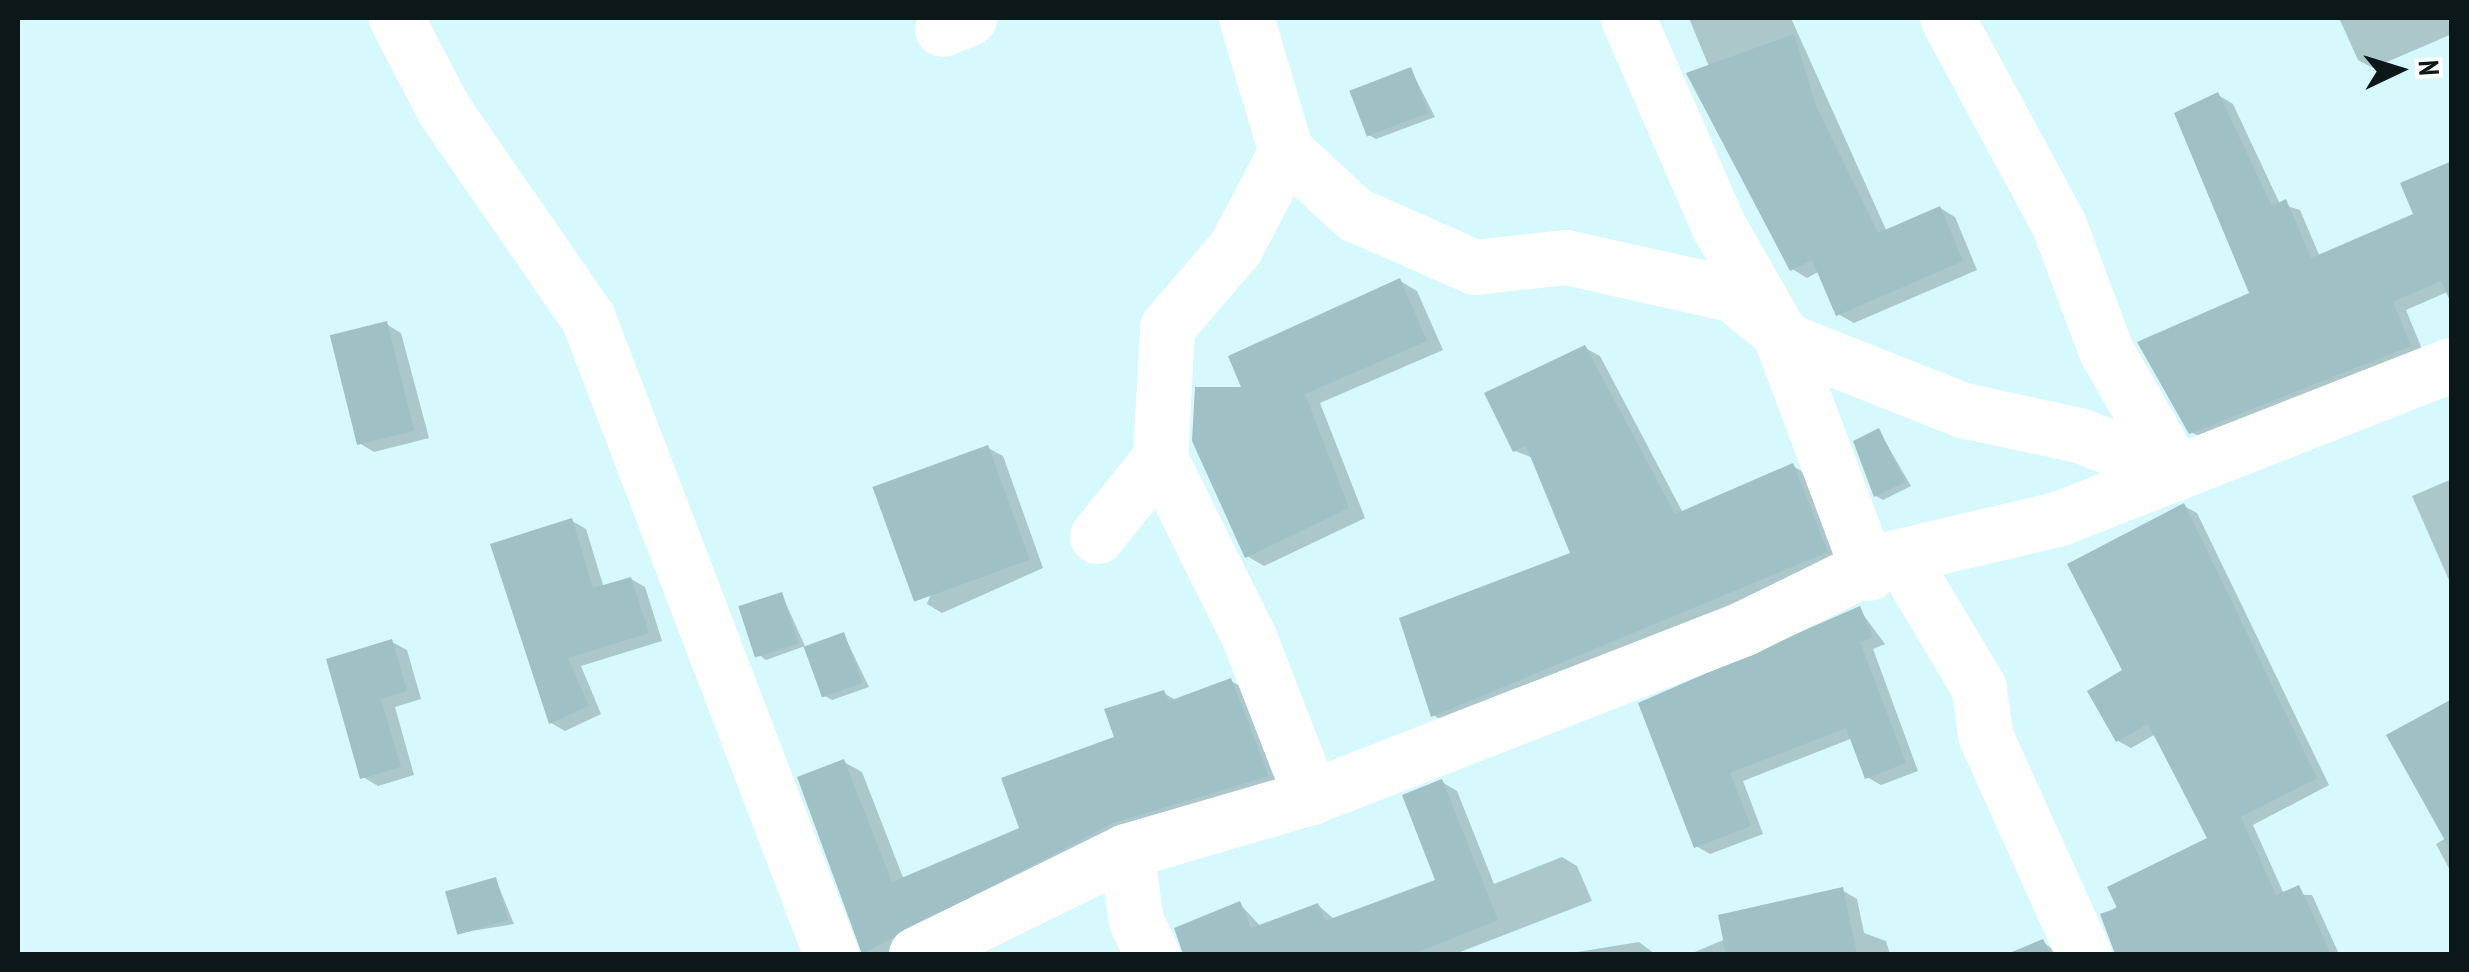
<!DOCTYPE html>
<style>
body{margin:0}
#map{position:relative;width:2469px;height:972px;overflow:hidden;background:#d6f9fd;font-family:"PT Sans Narrow",sans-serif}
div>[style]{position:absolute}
.shadow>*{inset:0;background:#0003}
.building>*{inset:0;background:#9fc1c5;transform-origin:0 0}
.minor>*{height:55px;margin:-27.5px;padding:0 27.5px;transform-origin:27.5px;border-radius:27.5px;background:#fff}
span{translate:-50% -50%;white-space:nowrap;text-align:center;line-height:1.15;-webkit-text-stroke:9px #fefefe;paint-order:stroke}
.frame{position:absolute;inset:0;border:20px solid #0b1719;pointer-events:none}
.north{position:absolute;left:2349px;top:20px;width:100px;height:100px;-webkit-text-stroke:8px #fefefe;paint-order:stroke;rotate:86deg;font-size:28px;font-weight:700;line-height:40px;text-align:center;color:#0b1719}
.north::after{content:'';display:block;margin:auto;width:35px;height:45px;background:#0b1719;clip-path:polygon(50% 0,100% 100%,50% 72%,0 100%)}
</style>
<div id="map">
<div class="shadow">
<i style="clip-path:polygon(1689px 18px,1791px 18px,1887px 232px,1940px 208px,1955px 217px,1977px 270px,1854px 323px,1838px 314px,1820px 271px,1807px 278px,1792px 269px)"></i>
<i style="clip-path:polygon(2339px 18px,2452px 18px,2452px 34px,2373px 68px,2358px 60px)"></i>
<i style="clip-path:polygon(1411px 70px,1435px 117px,1376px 139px,1369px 135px)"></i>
<i style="clip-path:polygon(2218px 95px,2233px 104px,2280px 204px,2300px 210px,2320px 257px,2416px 216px,2452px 290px,2406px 310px,2424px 354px,2206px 440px,2191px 432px,2252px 294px)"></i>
<i style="clip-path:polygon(1400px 281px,1417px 291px,1443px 350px,1320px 403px,1365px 518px,1264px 566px,1247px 556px,1245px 390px)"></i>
<i style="clip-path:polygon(386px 324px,401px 333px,429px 438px,374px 452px,359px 443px)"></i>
<i style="clip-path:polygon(1585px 348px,1600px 356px,1683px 513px,1793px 466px,1808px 475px,1842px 561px,1448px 724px,1433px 715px,1573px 554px,1533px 458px,1515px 451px)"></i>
<i style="clip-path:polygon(1879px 431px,1911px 486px,1883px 500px,1876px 496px)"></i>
<i style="clip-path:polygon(988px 448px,1003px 456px,1043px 568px,942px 613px,927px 604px)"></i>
<i style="clip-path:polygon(2452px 479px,2452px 587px,2412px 496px)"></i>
<i style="clip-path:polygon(2184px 506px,2197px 513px,2329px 785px,2253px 825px,2284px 894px,2312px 895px,2339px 954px,2117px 954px,2104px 916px,2210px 839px,2156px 734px,2131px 748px,2118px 741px,2125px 671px)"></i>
<i style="clip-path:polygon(572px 521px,586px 529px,604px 588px,631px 579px,645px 587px,662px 641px,581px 666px,601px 714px,565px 731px,551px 723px)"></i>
<i style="clip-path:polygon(782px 595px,805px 646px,766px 660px,759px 655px)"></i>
<i style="clip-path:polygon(1859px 609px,1885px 644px,1873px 649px,1918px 771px,1881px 785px,1867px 777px,1853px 738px,1743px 781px,1763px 834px,1710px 854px,1696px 846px,1642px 704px)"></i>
<i style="clip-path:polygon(844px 635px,869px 687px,832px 700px,825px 696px)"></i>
<i style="clip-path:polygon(392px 642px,407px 650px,421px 699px,395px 707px,414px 775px,378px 786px,363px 777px)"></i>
<i style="clip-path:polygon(1231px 681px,1249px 691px,1286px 786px,907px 954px,862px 954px,800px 778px,844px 762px,862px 772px,904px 880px,1022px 829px,1164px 693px,1177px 701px)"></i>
<i style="clip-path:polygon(2452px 702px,2452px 874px,2436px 844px,2446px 838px)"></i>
<i style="clip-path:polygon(1442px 782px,1457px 791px,1494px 884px,1562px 857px,1577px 866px,1592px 901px,1455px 954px,1196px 954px,1184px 926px,1240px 904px,1261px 927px,1318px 905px,1335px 920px,1438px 881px)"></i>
<i style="clip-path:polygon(496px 880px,514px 924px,459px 933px)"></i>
<i style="clip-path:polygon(1842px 890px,1857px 899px,1864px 933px,1886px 941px,1890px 954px,1690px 954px)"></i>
<i style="clip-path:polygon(1639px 942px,1655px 954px,1565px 954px)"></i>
<i style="clip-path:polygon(2043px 942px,2059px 954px,2013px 954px)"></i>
</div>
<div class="building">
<i style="clip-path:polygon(1794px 34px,1816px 106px,1878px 233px,1940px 206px,1963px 261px,1836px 316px,1812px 260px,1790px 271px,1686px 73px)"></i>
<i style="left:1411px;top:67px;width:49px;height:66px;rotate:69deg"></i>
<i style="clip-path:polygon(2218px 92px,2272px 206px,2286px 199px,2311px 258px,2413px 214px,2400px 183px,2452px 161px,2452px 305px,2441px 281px,2393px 302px,2411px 346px,2189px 434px,2137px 342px,2249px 293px,2174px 113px)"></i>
<i style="clip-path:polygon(1400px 278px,1427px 341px,1305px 394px,1349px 508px,1245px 558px,1192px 441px,1195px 387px,1241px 387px,1228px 356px)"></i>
<i style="left:387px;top:321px;width:113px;height:59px;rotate:76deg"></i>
<i style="clip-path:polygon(1585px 345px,1675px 514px,1793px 463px,1828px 552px,1431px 717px,1399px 618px,1570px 553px,1526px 446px,1513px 452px,1484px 393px)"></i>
<i style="clip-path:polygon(1879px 428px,1905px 482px,1874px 497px,1853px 441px)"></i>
<i style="left:988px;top:445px;width:122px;height:123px;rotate:70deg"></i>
<i style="clip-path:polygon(2184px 503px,2317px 778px,2241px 817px,2276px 895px,2299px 885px,2331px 954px,2115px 954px,2100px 914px,2117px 908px,2107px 887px,2207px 838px,2148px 724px,2116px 742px,2087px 691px,2122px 670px,2067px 564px)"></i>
<i style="clip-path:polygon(572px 518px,593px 588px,631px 577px,649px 633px,568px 658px,589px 706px,549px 724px,490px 544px)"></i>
<i style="left:782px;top:592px;width:54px;height:46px;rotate:72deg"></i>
<i style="clip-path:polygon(1860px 606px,1873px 637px,1860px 642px,1906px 763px,1865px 779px,1846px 728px,1730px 773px,1751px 826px,1694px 848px,1638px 703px)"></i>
<i style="left:844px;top:632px;width:54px;height:43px;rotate:70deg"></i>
<i style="clip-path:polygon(392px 639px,407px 691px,381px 699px,401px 767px,360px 779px,326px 659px)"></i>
<i style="clip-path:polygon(1231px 678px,1269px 776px,1113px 823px,862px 954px,797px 777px,844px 759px,892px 882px,1019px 828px,1001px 778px,1114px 737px,1104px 709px,1164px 690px,1169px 701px)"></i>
<i style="clip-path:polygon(2452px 699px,2452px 853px,2386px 735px)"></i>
<i style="clip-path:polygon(1442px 779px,1498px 920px,1413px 954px,1183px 954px,1174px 928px,1240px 901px,1251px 928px,1318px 903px,1325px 921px,1435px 880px,1402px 795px)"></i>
<i style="left:496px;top:877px;width:45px;height:53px;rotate:74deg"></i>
<i style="clip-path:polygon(1843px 887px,1857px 954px,1726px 954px,1718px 915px)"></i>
<i style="clip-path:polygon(2043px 939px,2050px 954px,2007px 954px)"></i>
</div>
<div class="minor">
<i style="left:396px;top:18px;width:104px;rotate:62.4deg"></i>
<i style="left:444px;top:110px;width:253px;rotate:55.3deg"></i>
<i style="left:588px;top:318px;width:681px;rotate:69.09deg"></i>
<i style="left:1246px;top:18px;width:139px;rotate:73.3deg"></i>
<i style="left:1286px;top:151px;width:93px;rotate:42.8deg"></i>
<i style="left:1354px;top:214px;width:132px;rotate:23.7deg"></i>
<i style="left:1475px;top:267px;width:92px;rotate:-6.3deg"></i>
<i style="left:1566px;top:257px;width:170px;rotate:12.6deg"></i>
<i style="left:1732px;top:294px;width:76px;rotate:39.1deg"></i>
<i style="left:1791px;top:342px;width:185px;rotate:21.6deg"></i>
<i style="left:1963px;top:410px;width:119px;rotate:12.2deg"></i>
<i style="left:2079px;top:435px;width:104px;rotate:21.4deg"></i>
<i style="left:2176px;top:473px;width:141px;rotate:-119.8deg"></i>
<i style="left:2106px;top:351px;width:134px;rotate:-110.5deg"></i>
<i style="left:2059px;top:225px;width:235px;rotate:-118.4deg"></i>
<i style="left:1628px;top:18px;width:226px;rotate:66.5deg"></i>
<i style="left:1718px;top:225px;width:123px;rotate:60.3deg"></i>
<i style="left:1779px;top:332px;width:257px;rotate:69.5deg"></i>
<i style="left:942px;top:29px;width:29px;rotate:-22deg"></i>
<i style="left:1160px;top:458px;width:200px;rotate:63.6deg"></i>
<i style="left:1249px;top:637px;width:172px;rotate:68.8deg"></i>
<i style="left:1097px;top:536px;width:100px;rotate:-51.1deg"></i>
<i style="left:1160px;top:458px;width:131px;rotate:-86.9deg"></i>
<i style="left:1167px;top:327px;width:104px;rotate:-49.3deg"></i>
<i style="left:1235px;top:248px;width:110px;rotate:-62.3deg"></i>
<i style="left:1901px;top:557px;width:152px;rotate:59.2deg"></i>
<i style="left:1979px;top:688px;width:47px;rotate:82.7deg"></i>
<i style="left:1985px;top:735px;width:240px;rotate:65.7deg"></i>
<i style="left:1126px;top:851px;width:71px;rotate:81.9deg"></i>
<i style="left:1136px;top:921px;width:37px;rotate:64deg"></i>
<i style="left:916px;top:954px;width:234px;rotate:-26.1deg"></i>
<i style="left:1126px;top:851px;width:193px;rotate:-16.3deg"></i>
<i style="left:1311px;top:797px;width:465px;rotate:-21.3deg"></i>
<i style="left:1744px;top:628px;width:155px;rotate:-26.1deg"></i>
<i style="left:1883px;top:560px;width:182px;rotate:-13.3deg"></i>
<i style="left:2060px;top:518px;width:421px;rotate:-21.4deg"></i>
</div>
<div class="frame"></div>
<div class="north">N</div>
</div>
